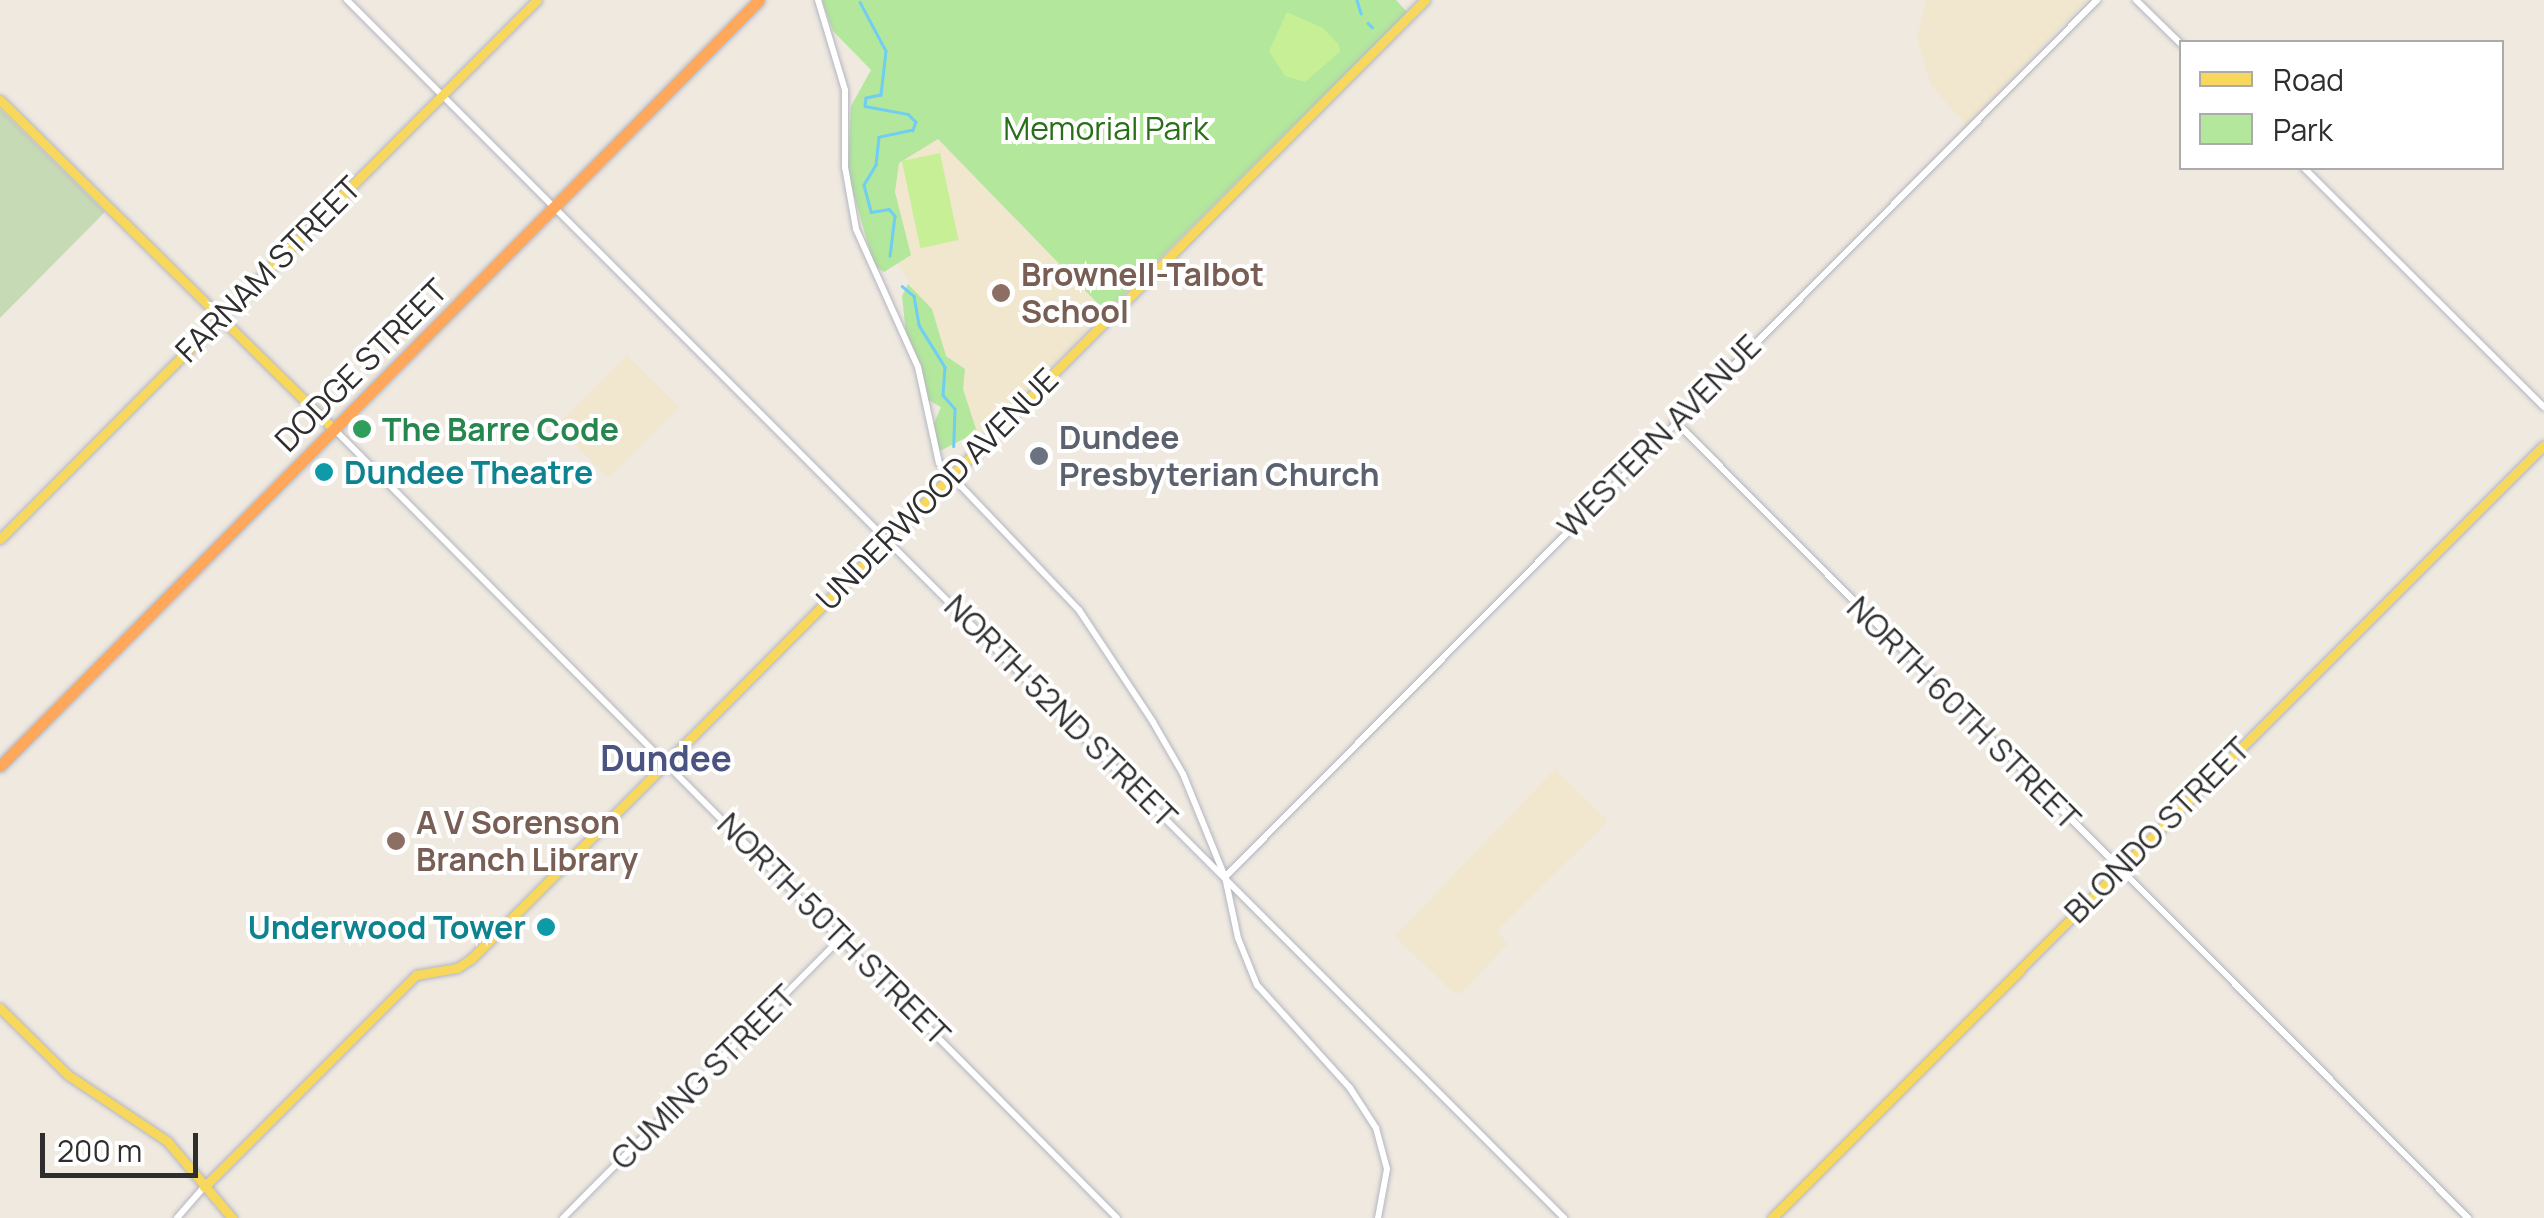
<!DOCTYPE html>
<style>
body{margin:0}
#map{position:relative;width:2544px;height:1218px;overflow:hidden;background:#efe9e0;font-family:Manrope,sans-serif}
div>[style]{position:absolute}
.education>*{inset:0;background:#f1e7cf;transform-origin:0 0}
.green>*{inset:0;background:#b3e79b}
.cemetery>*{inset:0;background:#c7dab6}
.pitch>*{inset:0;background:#c7ef96;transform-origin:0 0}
.stream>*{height:2.5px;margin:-1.25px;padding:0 1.25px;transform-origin:1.25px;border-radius:1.25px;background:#70cdf4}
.roads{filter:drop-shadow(0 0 2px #b4b6c1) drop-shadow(0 0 2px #b4b6c1)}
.minor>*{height:6px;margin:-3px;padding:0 3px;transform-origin:3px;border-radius:3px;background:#fff}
.major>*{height:9px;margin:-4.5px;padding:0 4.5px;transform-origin:4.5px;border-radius:4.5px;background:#f7d85d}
.highway>*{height:11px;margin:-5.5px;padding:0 5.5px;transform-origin:5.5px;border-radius:5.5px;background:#ffa75b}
.dots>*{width:28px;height:28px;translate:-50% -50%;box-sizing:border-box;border:5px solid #fff;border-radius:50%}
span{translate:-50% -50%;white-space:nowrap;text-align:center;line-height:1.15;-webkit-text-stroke:8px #fff;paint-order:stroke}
.park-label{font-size:32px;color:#287018}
.street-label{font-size:32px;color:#2e2e2e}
.education-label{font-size:32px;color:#785e54;font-weight:700}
.left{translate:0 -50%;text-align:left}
.leisure-label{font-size:32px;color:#27864d;font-weight:700}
.worship-label{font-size:32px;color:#5b616d;font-weight:700}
.culture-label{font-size:32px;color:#0d838f;font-weight:700}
.right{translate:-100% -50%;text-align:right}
.neighbourhood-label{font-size:35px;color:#4b5381;font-weight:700}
.legend{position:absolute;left:2179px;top:40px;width:325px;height:130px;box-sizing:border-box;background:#fff;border:2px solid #ababab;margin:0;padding:12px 18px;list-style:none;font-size:30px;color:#2e2e2e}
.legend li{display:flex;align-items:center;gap:20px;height:50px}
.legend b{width:50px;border:2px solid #ababab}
.scale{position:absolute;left:40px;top:1133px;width:158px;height:45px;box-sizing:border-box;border:5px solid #2e2e2e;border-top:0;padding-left:12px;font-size:30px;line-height:35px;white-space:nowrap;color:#2e2e2e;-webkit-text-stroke:8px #fff;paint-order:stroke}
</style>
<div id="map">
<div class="education">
<i style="clip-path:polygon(1926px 0,2087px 0,1966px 126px,1931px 85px,1917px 38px)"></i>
<i style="clip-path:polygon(930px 131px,1106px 312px,983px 435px,966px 418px,924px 306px,897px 262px,890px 182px,899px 160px)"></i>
<i style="left:627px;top:355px;width:74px;height:100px;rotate:45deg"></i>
<i style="clip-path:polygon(1555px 769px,1608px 821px,1497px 931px,1508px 944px,1460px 994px,1450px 990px,1395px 936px)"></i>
</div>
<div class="green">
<i style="clip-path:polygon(822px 0,1396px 0,1407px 12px,1106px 312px,938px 139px,899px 163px,895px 192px,911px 255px,884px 272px,874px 265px,848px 174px,851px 106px,871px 70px,833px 31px)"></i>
<i style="clip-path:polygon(908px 284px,932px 309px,946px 356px,965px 369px,963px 389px,977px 432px,940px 451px,932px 428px,941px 407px,928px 400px,906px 334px,902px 296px)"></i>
</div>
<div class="cemetery">
<i style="clip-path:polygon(0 109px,105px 212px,0 318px)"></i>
</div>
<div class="pitch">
<i style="clip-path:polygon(1287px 12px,1323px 28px,1339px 45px,1340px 52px,1305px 82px,1285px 76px,1269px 51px)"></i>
<i style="left:940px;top:153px;width:89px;height:39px;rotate:78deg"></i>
</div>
<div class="stream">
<i style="left:1357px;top:0;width:14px;rotate:73deg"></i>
<i style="left:860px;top:2px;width:55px;rotate:62deg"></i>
<i style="left:886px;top:51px;width:44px;rotate:96.5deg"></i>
<i style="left:881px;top:95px;width:15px;rotate:169deg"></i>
<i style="left:866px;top:98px;width:8px;rotate:97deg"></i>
<i style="left:865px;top:106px;width:44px;rotate:10.5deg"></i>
<i style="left:908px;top:114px;width:11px;rotate:45deg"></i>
<i style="left:916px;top:122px;width:9px;rotate:111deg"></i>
<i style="left:913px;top:130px;width:35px;rotate:168deg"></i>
<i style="left:879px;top:137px;width:28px;rotate:96deg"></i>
<i style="left:876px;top:165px;width:23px;rotate:121deg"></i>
<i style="left:864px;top:185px;width:28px;rotate:75deg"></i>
<i style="left:871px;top:212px;width:18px;rotate:-9deg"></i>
<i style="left:889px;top:209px;width:9px;rotate:49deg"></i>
<i style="left:895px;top:216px;width:40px;rotate:97.1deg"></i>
<i style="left:1368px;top:23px;width:6px;rotate:45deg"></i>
<i style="left:902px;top:286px;width:16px;rotate:40deg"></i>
<i style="left:914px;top:296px;width:29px;rotate:80deg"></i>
<i style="left:919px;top:325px;width:49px;rotate:58.2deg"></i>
<i style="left:945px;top:367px;width:28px;rotate:94deg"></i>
<i style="left:943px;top:395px;width:18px;rotate:49deg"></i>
<i style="left:955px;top:409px;width:37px;rotate:92deg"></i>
</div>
<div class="roads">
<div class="minor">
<i style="left:347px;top:0;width:1722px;rotate:45.02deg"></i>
<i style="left:818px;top:0;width:94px;rotate:73.3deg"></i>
<i style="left:845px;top:90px;width:77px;rotate:90deg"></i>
<i style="left:845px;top:167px;width:63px;rotate:79.9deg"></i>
<i style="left:856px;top:229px;width:151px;rotate:65.8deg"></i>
<i style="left:918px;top:367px;width:98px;rotate:77.7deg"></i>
<i style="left:939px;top:463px;width:203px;rotate:46.4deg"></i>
<i style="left:1079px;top:610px;width:134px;rotate:56.5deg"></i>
<i style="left:1153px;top:722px;width:60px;rotate:60deg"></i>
<i style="left:1183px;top:774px;width:111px;rotate:67.8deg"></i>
<i style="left:1225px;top:877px;width:62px;rotate:78deg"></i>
<i style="left:1238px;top:938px;width:51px;rotate:68deg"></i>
<i style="left:1257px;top:985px;width:139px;rotate:47.9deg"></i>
<i style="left:1350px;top:1088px;width:48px;rotate:57deg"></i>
<i style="left:1376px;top:1128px;width:42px;rotate:75deg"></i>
<i style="left:1387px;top:1169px;width:50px;rotate:100.4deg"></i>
<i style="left:2136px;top:0;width:64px;rotate:44.4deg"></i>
<i style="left:2304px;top:168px;width:339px;rotate:44.9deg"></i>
<i style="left:1674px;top:420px;width:1126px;rotate:45.14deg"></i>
<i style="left:335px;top:430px;width:1110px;rotate:45.22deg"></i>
<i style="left:1225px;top:877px;width:1237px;rotate:-45.16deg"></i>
<i style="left:177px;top:1218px;width:41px;rotate:-48.9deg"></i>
<i style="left:563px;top:1218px;width:396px;rotate:-45.2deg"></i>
</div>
<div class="major">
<i style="left:0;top:100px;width:470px;rotate:44.6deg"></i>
<i style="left:0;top:539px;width:761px;rotate:-45.11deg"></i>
<i style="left:0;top:1008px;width:95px;rotate:44.6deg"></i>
<i style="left:68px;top:1075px;width:119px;rotate:33.7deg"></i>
<i style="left:167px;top:1141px;width:101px;rotate:49.8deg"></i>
<i style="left:204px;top:1187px;width:300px;rotate:-45deg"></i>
<i style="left:416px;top:975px;width:42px;rotate:-9.7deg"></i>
<i style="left:457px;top:968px;width:17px;rotate:-33deg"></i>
<i style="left:471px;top:959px;width:1353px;rotate:-45.15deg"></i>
<i style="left:1772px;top:1218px;width:1092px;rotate:-45.04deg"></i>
</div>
<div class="highway">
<i style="left:0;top:766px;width:1078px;rotate:-45.26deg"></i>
</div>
</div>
<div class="dots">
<i style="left:1001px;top:293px;background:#8d6e63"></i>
<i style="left:362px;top:429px;background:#2e9e5b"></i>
<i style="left:1039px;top:456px;background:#6b7280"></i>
<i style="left:324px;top:472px;background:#0f9aa8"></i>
<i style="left:396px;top:841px;background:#8d6e63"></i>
<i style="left:546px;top:927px;background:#0f9aa8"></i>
</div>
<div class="park-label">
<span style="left:1106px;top:128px">Memorial Park</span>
</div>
<div class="street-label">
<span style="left:268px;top:269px;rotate:-45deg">FARNAM STREET</span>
<span style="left:361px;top:365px;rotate:-45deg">DODGE STREET</span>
<span style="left:1659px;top:436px;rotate:-45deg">WESTERN AVENUE</span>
<span style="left:937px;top:489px;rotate:-45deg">UNDERWOOD AVENUE</span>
<span style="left:1061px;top:711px;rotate:45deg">NORTH 52ND STREET</span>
<span style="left:1964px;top:713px;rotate:45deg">NORTH 60TH STREET</span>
<span style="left:2157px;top:830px;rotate:-45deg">BLONDO STREET</span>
<span style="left:834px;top:929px;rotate:45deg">NORTH 50TH STREET</span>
<span style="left:703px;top:1077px;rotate:-45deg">CUMING STREET</span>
</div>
<div class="education-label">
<span class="left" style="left:1021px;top:293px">Brownell-Talbot<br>School</span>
<span class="left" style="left:416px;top:841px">A V Sorenson<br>Branch Library</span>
</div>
<div class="leisure-label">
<span class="left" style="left:382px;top:429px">The Barre Code</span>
</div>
<div class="worship-label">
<span class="left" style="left:1059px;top:456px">Dundee<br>Presbyterian Church</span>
</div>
<div class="culture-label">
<span class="left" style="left:344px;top:472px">Dundee Theatre</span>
<span class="right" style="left:526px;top:927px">Underwood Tower</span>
</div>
<div class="neighbourhood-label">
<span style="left:666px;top:758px">Dundee</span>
</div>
<ul class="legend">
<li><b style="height:12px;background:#f7d85d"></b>Road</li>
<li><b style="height:28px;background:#b3e79b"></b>Park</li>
</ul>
<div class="scale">200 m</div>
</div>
